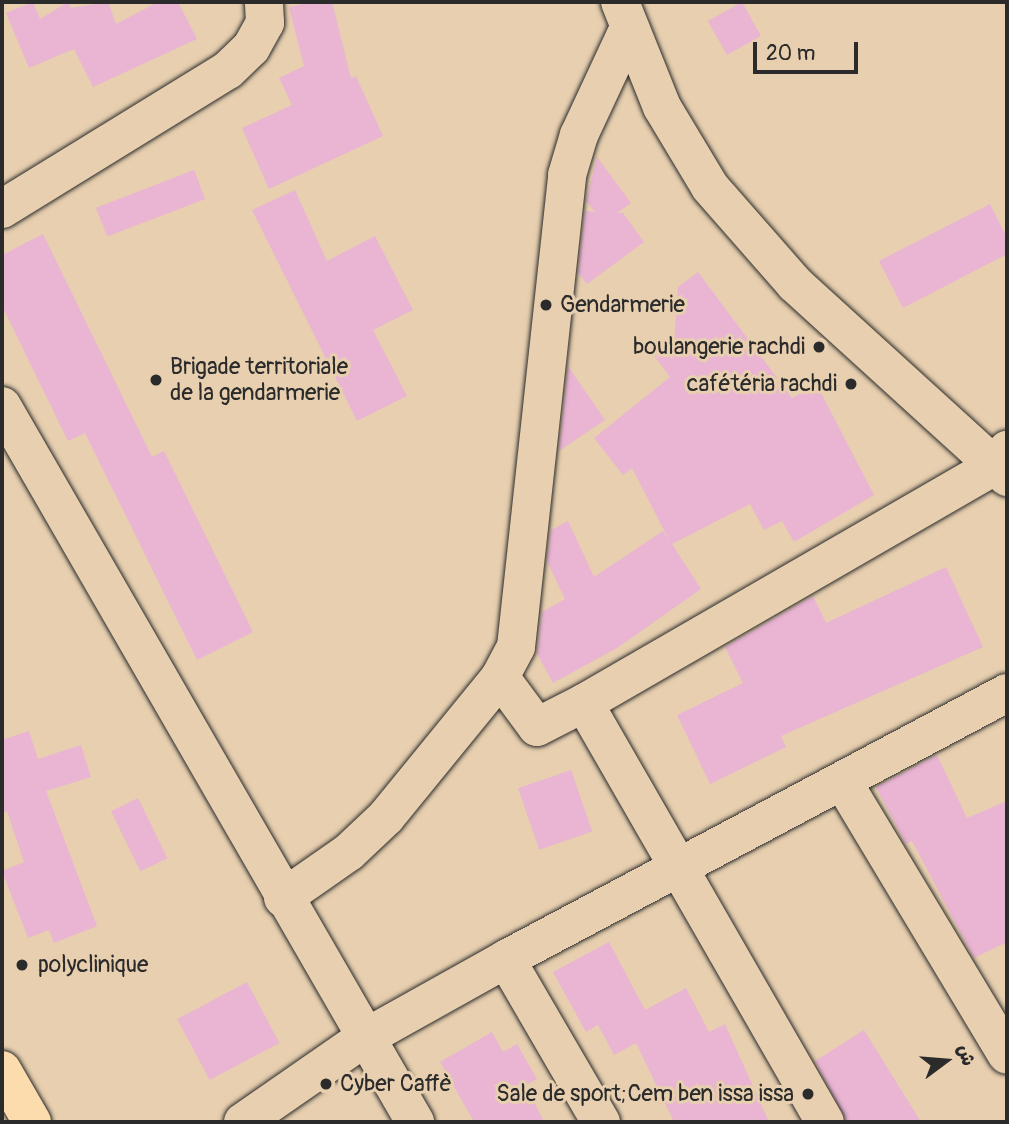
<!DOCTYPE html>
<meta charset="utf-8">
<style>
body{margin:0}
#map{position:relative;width:1009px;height:1124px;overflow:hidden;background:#e7cfaf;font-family:Pangolin,"Playpen Sans Arabic",sans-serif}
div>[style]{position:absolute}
.building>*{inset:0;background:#e9b5d2;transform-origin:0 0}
.roads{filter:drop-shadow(0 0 2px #2b2b2b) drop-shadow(0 0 2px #2b2b2b)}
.minor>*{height:38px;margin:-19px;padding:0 19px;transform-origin:19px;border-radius:19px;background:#e7cfaf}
.major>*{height:38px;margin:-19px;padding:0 19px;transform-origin:19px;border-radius:19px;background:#fcdcac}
.dots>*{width:19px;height:19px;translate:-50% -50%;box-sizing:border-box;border:4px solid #e7cfaf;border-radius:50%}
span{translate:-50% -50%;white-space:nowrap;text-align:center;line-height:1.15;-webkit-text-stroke:6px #e7cfaf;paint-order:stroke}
.poi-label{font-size:23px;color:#2b2b2b}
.left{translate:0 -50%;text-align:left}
.right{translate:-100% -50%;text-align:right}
.frame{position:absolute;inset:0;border:4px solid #2b2b2b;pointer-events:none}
.north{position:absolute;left:911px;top:1026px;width:70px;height:70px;-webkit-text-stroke:5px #e7cfaf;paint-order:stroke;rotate:74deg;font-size:19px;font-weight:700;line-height:28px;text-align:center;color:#2b2b2b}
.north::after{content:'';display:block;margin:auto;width:24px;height:32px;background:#2b2b2b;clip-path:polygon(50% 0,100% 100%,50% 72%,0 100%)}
.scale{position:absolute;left:753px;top:42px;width:105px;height:32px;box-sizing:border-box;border:4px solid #2b2b2b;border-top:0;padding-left:9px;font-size:21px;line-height:24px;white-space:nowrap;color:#2b2b2b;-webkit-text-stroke:5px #e7cfaf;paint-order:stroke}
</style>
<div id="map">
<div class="building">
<i style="clip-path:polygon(33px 2px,40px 19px,68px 2px,71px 8px,108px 2px,116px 24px,158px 2px,178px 2px,197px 39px,93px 87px,74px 49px,29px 68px,6px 13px)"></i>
<i style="clip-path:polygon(312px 2px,332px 2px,351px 78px,356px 76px,383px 136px,269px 189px,242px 128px,292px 105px,279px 78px,304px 66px,289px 7px)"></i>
<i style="left:742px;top:2px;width:39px;height:39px;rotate:61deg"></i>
<i style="clip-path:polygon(597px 157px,631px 203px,617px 213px,623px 213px,644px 242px,587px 284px,578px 273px,585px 211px,595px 212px,586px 201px)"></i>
<i style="left:194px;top:170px;width:31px;height:105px;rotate:69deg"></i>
<i style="clip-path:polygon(295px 190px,327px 261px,375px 236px,413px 310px,373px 330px,407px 396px,357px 421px,252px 210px)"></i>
<i style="clip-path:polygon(990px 204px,1007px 238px,1007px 254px,903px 308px,879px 261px)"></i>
<i style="clip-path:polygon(43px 234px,152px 457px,164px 451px,253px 632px,197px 660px,85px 433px,68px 441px,2px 306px,2px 255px)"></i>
<i style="clip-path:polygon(698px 272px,792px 398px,817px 385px,874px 495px,794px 542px,782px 521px,764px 530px,750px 504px,672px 544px,701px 589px,617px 648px,553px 683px,537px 654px,542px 612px,565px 599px,547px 561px,551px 530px,568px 521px,594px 577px,663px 531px,670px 542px,632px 468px,623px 475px,594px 438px,670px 377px,644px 342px,674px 344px,678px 287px)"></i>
<i style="clip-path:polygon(568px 366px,605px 420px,559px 451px)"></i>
<i style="clip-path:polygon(946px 567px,983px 647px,781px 736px,786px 747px,710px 784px,677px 715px,743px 683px,725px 647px,813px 596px,826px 623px)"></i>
<i style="clip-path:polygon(29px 731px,38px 759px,81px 745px,91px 777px,46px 791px,97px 926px,54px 943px,49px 930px,28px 938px,2px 871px,24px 862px,7px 811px,2px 813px,2px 740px)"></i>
<i style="clip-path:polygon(937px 755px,967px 818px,1007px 801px,1007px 942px,974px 958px,912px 841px,906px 844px,876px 787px)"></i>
<i style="left:571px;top:770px;width:65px;height:56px;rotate:71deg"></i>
<i style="left:138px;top:798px;width:67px;height:30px;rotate:64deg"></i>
<i style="clip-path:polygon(609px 942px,645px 1010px,686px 988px,709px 1032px,725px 1024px,769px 1122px,674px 1122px,636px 1043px,614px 1055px,598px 1025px,586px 1032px,553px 972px)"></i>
<i style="left:247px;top:982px;width:69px;height:79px;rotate:62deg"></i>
<i style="clip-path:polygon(864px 1030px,921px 1122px,847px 1122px,815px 1061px)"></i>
<i style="clip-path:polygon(492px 1032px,503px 1052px,517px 1044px,537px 1079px,526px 1085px,544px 1122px,474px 1122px,440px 1062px)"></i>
</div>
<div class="roads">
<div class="minor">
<i style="left:620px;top:2px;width:113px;rotate:68.2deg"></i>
<i style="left:662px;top:107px;width:93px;rotate:59deg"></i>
<i style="left:710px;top:187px;width:129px;rotate:48.8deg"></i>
<i style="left:795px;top:284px;width:287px;rotate:42.3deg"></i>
<i style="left:2px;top:209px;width:265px;rotate:-31.6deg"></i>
<i style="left:228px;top:70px;width:32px;rotate:-44deg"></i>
<i style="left:251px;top:48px;width:29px;rotate:-61deg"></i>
<i style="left:265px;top:23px;width:21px;rotate:-93deg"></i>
<i style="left:2px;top:406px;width:827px;rotate:60.02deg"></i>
<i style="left:500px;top:677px;width:62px;rotate:53.5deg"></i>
<i style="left:537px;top:727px;width:53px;rotate:-27.1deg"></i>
<i style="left:584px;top:703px;width:483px;rotate:60.1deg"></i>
<i style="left:584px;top:703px;width:474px;rotate:-30deg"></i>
<i style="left:994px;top:466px;width:21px;rotate:-51deg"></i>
<i style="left:843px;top:782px;width:318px;rotate:59deg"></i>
<i style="left:283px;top:898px;width:80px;rotate:-34.9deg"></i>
<i style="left:349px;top:852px;width:51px;rotate:-43.4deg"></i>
<i style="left:386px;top:817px;width:181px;rotate:-50.8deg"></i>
<i style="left:500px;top:677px;width:34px;rotate:-62deg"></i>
<i style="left:516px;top:647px;width:475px;rotate:-83.8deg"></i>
<i style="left:567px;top:175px;width:42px;rotate:-73.3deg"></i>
<i style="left:579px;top:135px;width:116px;rotate:-65deg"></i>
<i style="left:506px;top:959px;width:189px;rotate:59.8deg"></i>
<i style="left:243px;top:1122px;width:146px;rotate:-34.7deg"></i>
<i style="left:363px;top:1039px;width:164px;rotate:-29.2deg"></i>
<i style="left:506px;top:959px;width:567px;rotate:-27.97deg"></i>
</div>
<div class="major">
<i style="left:2px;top:1070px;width:60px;rotate:60deg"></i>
</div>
</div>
<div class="dots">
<i style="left:546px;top:305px;background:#2b2b2b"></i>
<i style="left:819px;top:347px;background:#2b2b2b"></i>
<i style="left:156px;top:380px;background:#2b2b2b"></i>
<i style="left:851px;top:384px;background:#2b2b2b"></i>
<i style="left:22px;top:965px;background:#2b2b2b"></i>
<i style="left:326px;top:1084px;background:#2b2b2b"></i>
<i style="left:808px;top:1094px;background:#2b2b2b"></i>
</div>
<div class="poi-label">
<span class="left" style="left:560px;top:305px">Gendarmerie</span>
<span class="right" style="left:805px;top:347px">boulangerie rachdi</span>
<span class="left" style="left:170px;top:380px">Brigade territoriale<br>de la gendarmerie</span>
<span class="right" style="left:837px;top:384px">cafétéria rachdi</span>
<span class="left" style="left:38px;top:965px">polyclinique</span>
<span class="left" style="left:340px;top:1084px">Cyber Caffè</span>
<span class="right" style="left:794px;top:1094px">Sale de sport;Cem ben issa issa</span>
</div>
<div class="frame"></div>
<div class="north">ش</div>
<div class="scale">20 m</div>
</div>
